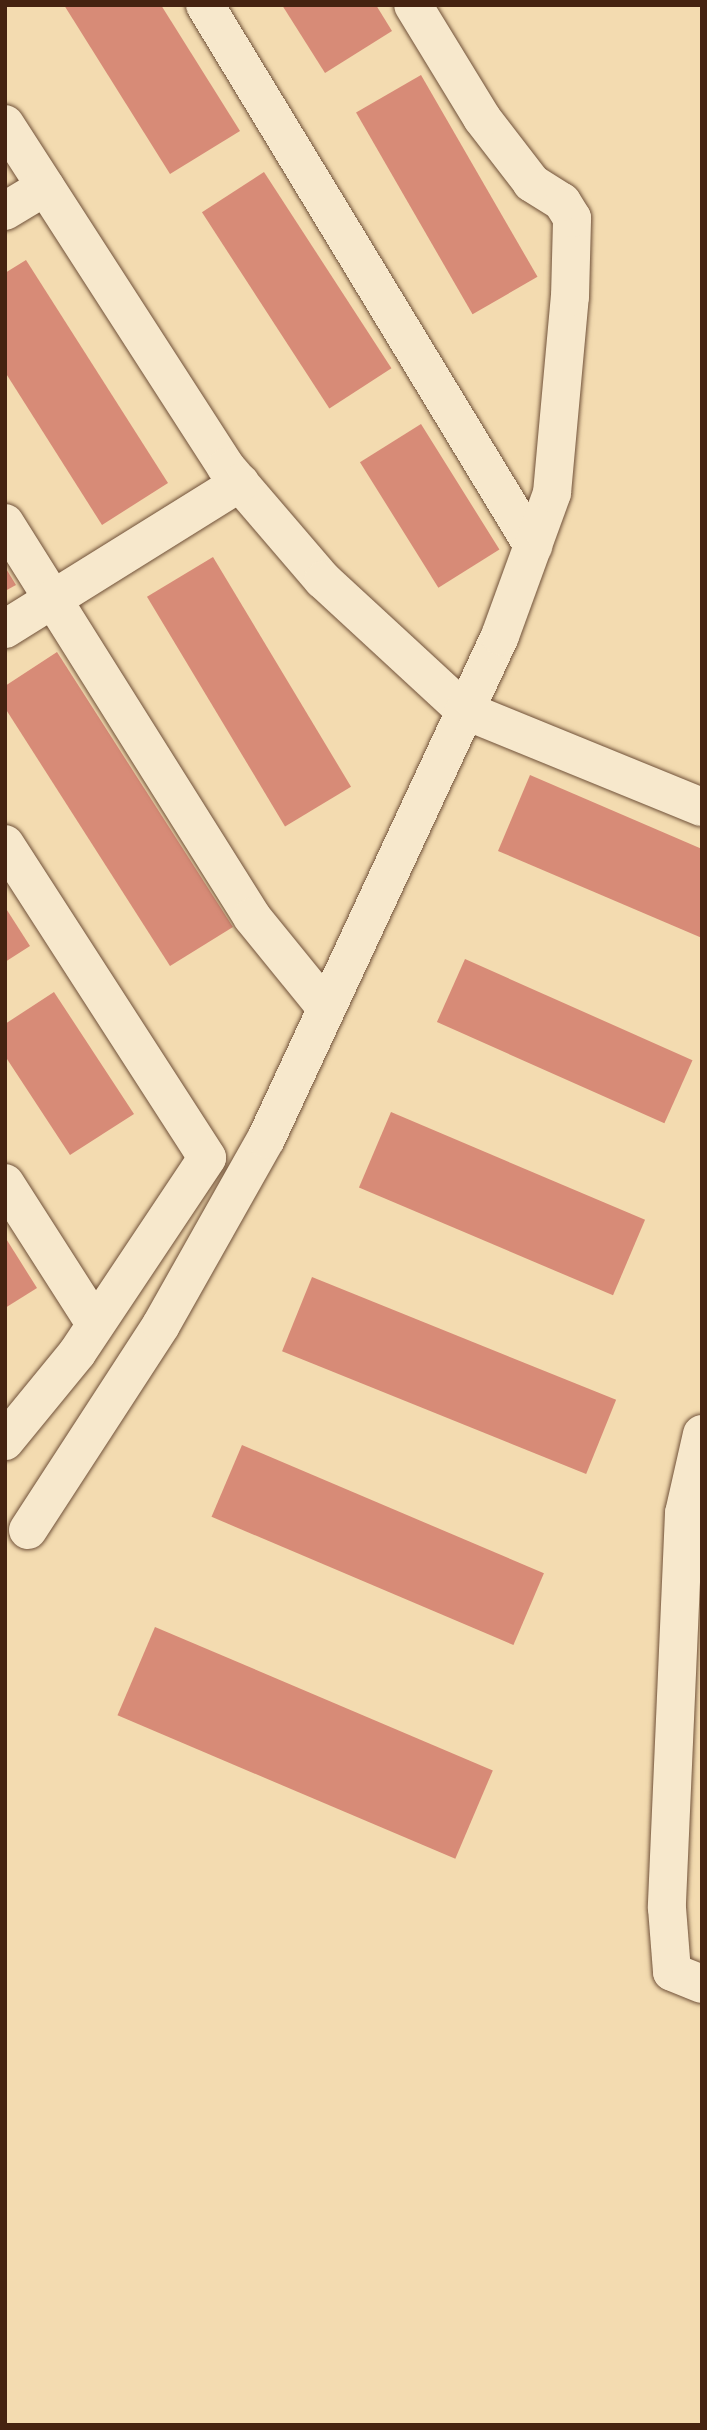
<!DOCTYPE html>
<style>
body{margin:0}
#map{position:relative;width:707px;height:2430px;overflow:hidden;background:#f3dbb0;font-family:"IM FELL DW Pica",serif}
div>[style]{position:absolute}
.building>*{inset:0;background:#d78b77;transform-origin:0 0}
.roads{filter:drop-shadow(0 0 2px #705139) drop-shadow(0 0 2px #705139)}
.minor>*{height:38px;margin:-19px;padding:0 19px;transform-origin:19px;border-radius:19px;background:#f7e8cc}
span{translate:-50% -50%;white-space:nowrap;text-align:center;line-height:1.15;-webkit-text-stroke:7px #f7e8cc;paint-order:stroke}
.frame{position:absolute;inset:0;border:7px solid #452311;pointer-events:none}
</style>
<div id="map">
<div class="building">
<i style="clip-path:polygon(64px 5px,161px 5px,240px 131px,170px 174px)"></i>
<i style="clip-path:polygon(282px 5px,376px 5px,392px 31px,325px 73px)"></i>
<i style="left:421px;top:75px;width:233px;height:75px;rotate:60deg"></i>
<i style="left:264px;top:172px;width:234px;height:74px;rotate:57deg"></i>
<i style="clip-path:polygon(26px 260px,168px 483px,102px 525px,5px 372px,5px 273px)"></i>
<i style="left:421px;top:424px;width:148px;height:72px;rotate:58deg"></i>
<i style="left:213px;top:557px;width:268px;height:77px;rotate:59deg"></i>
<i style="clip-path:polygon(5px 567px,16px 585px,5px 591px)"></i>
<i style="clip-path:polygon(57px 652px,233px 927px,170px 966px,5px 708px,5px 686px)"></i>
<i style="clip-path:polygon(530px 775px,702px 849px,702px 938px,498px 851px)"></i>
<i style="clip-path:polygon(5px 907px,30px 946px,5px 962px)"></i>
<i style="left:465px;top:959px;width:249px;height:69px;rotate:24deg"></i>
<i style="clip-path:polygon(54px 992px,134px 1114px,70px 1155px,5px 1056px,5px 1024px)"></i>
<i style="left:391px;top:1112px;width:276px;height:82px;rotate:23deg"></i>
<i style="clip-path:polygon(5px 1237px,37px 1288px,5px 1308px)"></i>
<i style="left:312px;top:1277px;width:328px;height:80px;rotate:22deg"></i>
<i style="left:242px;top:1445px;width:328px;height:78px;rotate:23deg"></i>
<i style="left:155px;top:1627px;width:367px;height:96px;rotate:23deg"></i>
</div>
<div class="roads">
<div class="minor">
<i style="left:205px;top:5px;width:633px;rotate:58.77deg"></i>
<i style="left:5px;top:124px;width:408px;rotate:57.2deg"></i>
<i style="left:226px;top:467px;width:149px;rotate:49.4deg"></i>
<i style="left:323px;top:580px;width:192px;rotate:42.7deg"></i>
<i style="left:464px;top:710px;width:257px;rotate:22.2deg"></i>
<i style="left:5px;top:211px;width:47px;rotate:-31deg"></i>
<i style="left:5px;top:523px;width:465px;rotate:57.9deg"></i>
<i style="left:252px;top:917px;width:117px;rotate:50.9deg"></i>
<i style="left:5px;top:629px;width:277px;rotate:-31.9deg"></i>
<i style="left:5px;top:844px;width:373px;rotate:57.2deg"></i>
<i style="left:207px;top:1158px;width:234px;rotate:123.7deg"></i>
<i style="left:77px;top:1353px;width:114px;rotate:129.3deg"></i>
<i style="left:5px;top:1183px;width:167px;rotate:57.4deg"></i>
<i style="left:702px;top:1434px;width:81px;rotate:102.8deg"></i>
<i style="left:684px;top:1513px;width:395px;rotate:92.5deg"></i>
<i style="left:667px;top:1908px;width:64px;rotate:85.5deg"></i>
<i style="left:672px;top:1972px;width:32px;rotate:22deg"></i>
<i style="left:28px;top:1530px;width:244px;rotate:-57deg"></i>
<i style="left:161px;top:1325px;width:214px;rotate:-60.6deg"></i>
<i style="left:266px;top:1139px;width:555px;rotate:-65.05deg"></i>
<i style="left:500px;top:636px;width:152px;rotate:-70deg"></i>
<i style="left:552px;top:493px;width:197px;rotate:-84.8deg"></i>
<i style="left:570px;top:297px;width:79px;rotate:-88.5deg"></i>
<i style="left:572px;top:218px;width:19px;rotate:-122deg"></i>
<i style="left:562px;top:202px;width:36px;rotate:-148deg"></i>
<i style="left:532px;top:183px;width:82px;rotate:-127.6deg"></i>
<i style="left:482px;top:118px;width:132px;rotate:-121.4deg"></i>
</div>
</div>
<div class="frame"></div>
</div>
